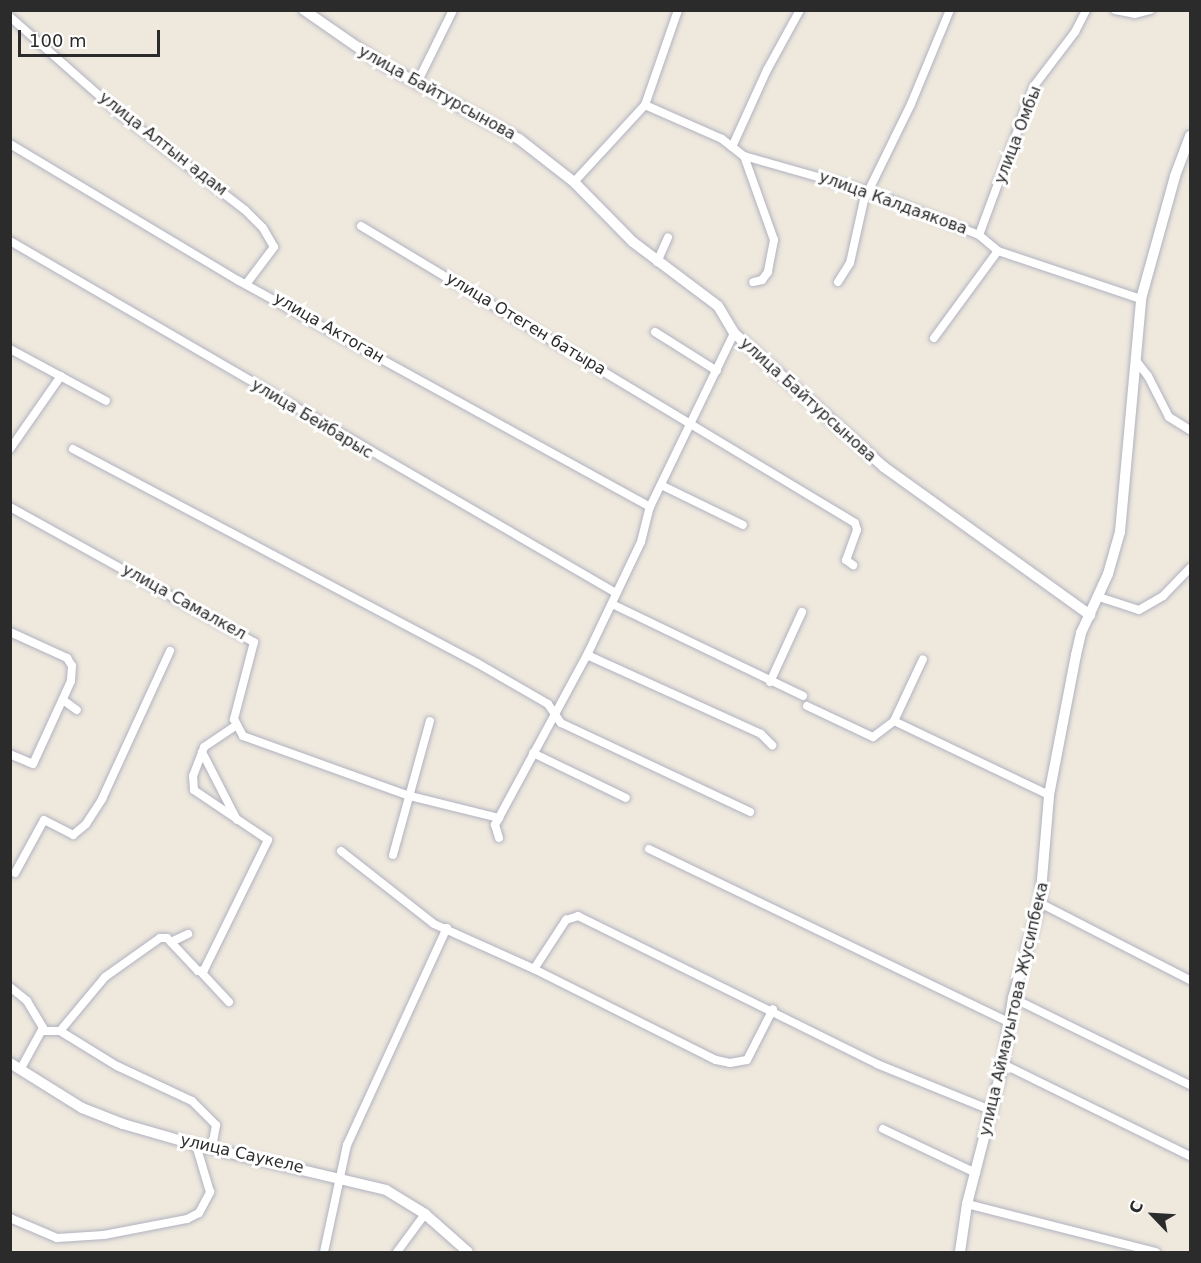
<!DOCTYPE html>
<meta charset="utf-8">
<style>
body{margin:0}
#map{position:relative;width:1201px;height:1263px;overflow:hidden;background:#eee8dd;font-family:"DejaVu Sans",sans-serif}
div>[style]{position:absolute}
.roads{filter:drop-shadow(0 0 2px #b1b2c0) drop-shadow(0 0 2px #b1b2c0)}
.street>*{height:8px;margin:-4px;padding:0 4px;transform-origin:4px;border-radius:4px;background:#fff}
.secondary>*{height:10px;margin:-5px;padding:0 5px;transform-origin:5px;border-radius:5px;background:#fff}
span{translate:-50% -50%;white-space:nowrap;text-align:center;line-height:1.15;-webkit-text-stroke:6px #fff;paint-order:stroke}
.street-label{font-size:16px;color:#2b2b2b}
.frame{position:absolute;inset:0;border:12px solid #2b2b2b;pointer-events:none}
.north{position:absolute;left:1123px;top:1185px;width:60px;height:60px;-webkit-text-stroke:4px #fff;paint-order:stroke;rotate:295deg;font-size:16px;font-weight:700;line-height:24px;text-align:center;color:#2b2b2b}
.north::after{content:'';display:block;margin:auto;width:21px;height:27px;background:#2b2b2b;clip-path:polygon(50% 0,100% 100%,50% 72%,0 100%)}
.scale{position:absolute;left:18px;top:30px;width:142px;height:27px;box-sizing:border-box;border:3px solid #2b2b2b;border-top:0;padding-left:8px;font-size:18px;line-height:21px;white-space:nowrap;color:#2b2b2b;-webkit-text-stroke:4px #fff;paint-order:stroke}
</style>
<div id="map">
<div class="roads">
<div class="street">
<i style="left:1115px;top:10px;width:20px;rotate:11deg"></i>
<i style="left:1135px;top:14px;width:16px;rotate:-15deg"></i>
<i style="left:10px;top:17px;width:145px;rotate:41.4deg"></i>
<i style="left:119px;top:113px;width:159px;rotate:37.6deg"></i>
<i style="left:245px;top:210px;width:25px;rotate:45deg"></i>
<i style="left:263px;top:228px;width:22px;rotate:60deg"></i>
<i style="left:274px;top:247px;width:45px;rotate:126.9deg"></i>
<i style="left:417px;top:83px;width:81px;rotate:-63.7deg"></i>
<i style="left:645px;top:105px;width:84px;rotate:23.8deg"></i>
<i style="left:722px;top:139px;width:28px;rotate:38deg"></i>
<i style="left:744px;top:156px;width:131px;rotate:15.9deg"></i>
<i style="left:870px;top:192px;width:117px;rotate:21.5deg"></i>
<i style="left:979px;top:235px;width:25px;rotate:40deg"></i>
<i style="left:998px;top:251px;width:151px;rotate:18.6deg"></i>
<i style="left:10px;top:144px;width:267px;rotate:30.9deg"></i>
<i style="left:239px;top:281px;width:469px;rotate:28.8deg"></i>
<i style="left:732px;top:147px;width:85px;rotate:-65.6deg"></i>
<i style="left:767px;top:70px;width:68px;rotate:-61.2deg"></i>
<i style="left:744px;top:156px;width:89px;rotate:70.3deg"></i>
<i style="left:774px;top:240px;width:33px;rotate:101deg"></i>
<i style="left:768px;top:272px;width:10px;rotate:127deg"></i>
<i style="left:762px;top:280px;width:9px;rotate:167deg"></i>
<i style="left:574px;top:182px;width:105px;rotate:-47.3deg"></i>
<i style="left:645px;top:105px;width:101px;rotate:-70.8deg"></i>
<i style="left:361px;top:226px;width:576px;rotate:31.01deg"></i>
<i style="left:855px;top:523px;width:7px;rotate:74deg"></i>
<i style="left:857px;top:530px;width:32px;rotate:110deg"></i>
<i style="left:846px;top:560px;width:9px;rotate:36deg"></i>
<i style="left:979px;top:235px;width:159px;rotate:-69.7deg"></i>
<i style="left:1034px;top:86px;width:68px;rotate:-52.8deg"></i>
<i style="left:1075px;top:32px;width:25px;rotate:-63deg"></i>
<i style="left:10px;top:241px;width:701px;rotate:30.15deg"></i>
<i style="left:657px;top:262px;width:27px;rotate:-66deg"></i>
<i style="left:838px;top:282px;width:22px;rotate:-58deg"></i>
<i style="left:850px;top:263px;width:65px;rotate:-77.5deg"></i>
<i style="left:864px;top:200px;width:107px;rotate:-63.9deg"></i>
<i style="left:911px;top:104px;width:102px;rotate:-67.5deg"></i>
<i style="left:655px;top:332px;width:73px;rotate:32.2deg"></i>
<i style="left:934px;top:338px;width:108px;rotate:-53.7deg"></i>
<i style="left:10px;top:349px;width:109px;rotate:28.4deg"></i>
<i style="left:1137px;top:362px;width:18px;rotate:52deg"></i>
<i style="left:1148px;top:376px;width:46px;rotate:62.9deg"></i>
<i style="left:1169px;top:417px;width:25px;rotate:32deg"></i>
<i style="left:10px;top:449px;width:89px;rotate:-55.1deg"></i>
<i style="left:73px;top:449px;width:457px;rotate:27.9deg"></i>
<i style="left:477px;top:663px;width:82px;rotate:30deg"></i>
<i style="left:548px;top:704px;width:23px;rotate:56deg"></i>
<i style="left:561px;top:723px;width:209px;rotate:25.2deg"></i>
<i style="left:661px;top:485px;width:91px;rotate:26deg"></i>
<i style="left:10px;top:507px;width:279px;rotate:29deg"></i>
<i style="left:254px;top:642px;width:80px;rotate:104.6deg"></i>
<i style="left:234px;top:719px;width:19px;rotate:62deg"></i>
<i style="left:243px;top:736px;width:177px;rotate:19.8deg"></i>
<i style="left:410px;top:796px;width:92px;rotate:13.9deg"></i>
<i style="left:1099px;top:597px;width:42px;rotate:18deg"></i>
<i style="left:1139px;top:610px;width:28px;rotate:-30deg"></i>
<i style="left:1163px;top:596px;width:39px;rotate:-46deg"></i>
<i style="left:612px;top:604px;width:212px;rotate:25.7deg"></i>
<i style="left:10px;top:632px;width:63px;rotate:24.5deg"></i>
<i style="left:67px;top:658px;width:9px;rotate:58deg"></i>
<i style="left:72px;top:666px;width:15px;rotate:94deg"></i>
<i style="left:71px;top:681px;width:91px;rotate:114.6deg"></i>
<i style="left:33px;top:764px;width:25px;rotate:-157deg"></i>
<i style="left:587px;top:655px;width:191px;rotate:24.4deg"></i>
<i style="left:761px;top:734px;width:16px;rotate:45deg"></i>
<i style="left:770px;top:682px;width:77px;rotate:-65.4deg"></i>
<i style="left:63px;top:700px;width:17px;rotate:36deg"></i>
<i style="left:807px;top:706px;width:73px;rotate:25.2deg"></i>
<i style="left:873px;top:737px;width:26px;rotate:-37deg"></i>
<i style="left:894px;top:721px;width:172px;rotate:25.5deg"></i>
<i style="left:894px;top:721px;width:68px;rotate:-64.9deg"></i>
<i style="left:202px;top:752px;width:76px;rotate:62.8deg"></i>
<i style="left:533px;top:753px;width:103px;rotate:25.8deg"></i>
<i style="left:499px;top:838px;width:14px;rotate:-107deg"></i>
<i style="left:495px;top:825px;width:196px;rotate:-61.6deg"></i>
<i style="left:588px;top:653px;width:123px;rotate:-64.5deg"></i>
<i style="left:641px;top:542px;width:36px;rotate:-76deg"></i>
<i style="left:650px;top:507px;width:193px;rotate:-64.2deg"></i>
<i style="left:649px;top:849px;width:401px;rotate:25.7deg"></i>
<i style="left:341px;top:851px;width:118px;rotate:38.1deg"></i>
<i style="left:434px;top:924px;width:110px;rotate:24.2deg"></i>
<i style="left:534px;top:969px;width:203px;rotate:26.6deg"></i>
<i style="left:716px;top:1060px;width:14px;rotate:12deg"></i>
<i style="left:730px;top:1063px;width:17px;rotate:-10deg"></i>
<i style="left:747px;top:1060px;width:57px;rotate:-63deg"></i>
<i style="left:393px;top:855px;width:139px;rotate:-74.6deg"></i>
<i style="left:15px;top:873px;width:60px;rotate:-61.3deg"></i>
<i style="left:44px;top:820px;width:33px;rotate:27deg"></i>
<i style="left:73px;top:835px;width:17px;rotate:-40deg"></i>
<i style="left:86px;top:824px;width:30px;rotate:-57deg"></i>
<i style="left:102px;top:799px;width:163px;rotate:-65.3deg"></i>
<i style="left:1040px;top:903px;width:169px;rotate:27.2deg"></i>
<i style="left:171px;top:942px;width:19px;rotate:-25deg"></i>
<i style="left:534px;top:969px;width:59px;rotate:-56.9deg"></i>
<i style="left:566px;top:920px;width:13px;rotate:-18deg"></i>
<i style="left:578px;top:916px;width:334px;rotate:26.3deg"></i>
<i style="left:877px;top:1064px;width:125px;rotate:22.1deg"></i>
<i style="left:201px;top:972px;width:41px;rotate:47deg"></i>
<i style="left:10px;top:987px;width:22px;rotate:39deg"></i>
<i style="left:27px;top:1001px;width:31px;rotate:59deg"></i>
<i style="left:43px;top:1028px;width:48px;rotate:118.7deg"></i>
<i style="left:1013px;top:998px;width:197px;rotate:26.2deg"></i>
<i style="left:43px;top:1031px;width:17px"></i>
<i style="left:60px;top:1031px;width:67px;rotate:31.6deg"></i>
<i style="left:117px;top:1066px;width:83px;rotate:25deg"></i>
<i style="left:192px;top:1101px;width:34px;rotate:45deg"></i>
<i style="left:216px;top:1125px;width:23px;rotate:100deg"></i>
<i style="left:60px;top:1031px;width:70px;rotate:-50.2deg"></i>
<i style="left:105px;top:977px;width:67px;rotate:-35.3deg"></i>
<i style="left:160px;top:938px;width:7px"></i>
<i style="left:167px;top:938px;width:45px;rotate:46.8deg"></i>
<i style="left:198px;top:971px;width:6px;rotate:-9deg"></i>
<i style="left:204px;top:970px;width:145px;rotate:-63.8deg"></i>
<i style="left:268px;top:840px;width:89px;rotate:-146deg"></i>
<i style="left:194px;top:790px;width:14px;rotate:-94deg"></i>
<i style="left:193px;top:776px;width:31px;rotate:-69deg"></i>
<i style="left:204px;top:747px;width:37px;rotate:-34deg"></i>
<i style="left:1003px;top:1064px;width:208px;rotate:26.2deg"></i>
<i style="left:883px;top:1129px;width:103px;rotate:25.3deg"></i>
<i style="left:967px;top:1204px;width:195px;rotate:14.3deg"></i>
<i style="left:10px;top:1218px;width:51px;rotate:23.1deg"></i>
<i style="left:57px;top:1238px;width:47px;rotate:-3.7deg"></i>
<i style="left:104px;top:1235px;width:85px;rotate:-10.9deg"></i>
<i style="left:187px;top:1219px;width:13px;rotate:-27deg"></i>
<i style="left:199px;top:1213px;width:24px;rotate:-62deg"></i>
<i style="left:210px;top:1192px;width:49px;rotate:-106.6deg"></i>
<i style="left:324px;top:1252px;width:109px;rotate:-77.9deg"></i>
<i style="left:347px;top:1145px;width:239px;rotate:-65.3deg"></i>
<i style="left:397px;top:1252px;width:47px;rotate:-53.6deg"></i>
</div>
<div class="secondary">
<i style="left:304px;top:10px;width:91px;rotate:34.7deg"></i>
<i style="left:379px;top:62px;width:160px;rotate:28.8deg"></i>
<i style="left:519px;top:139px;width:70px;rotate:38deg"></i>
<i style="left:574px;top:182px;width:84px;rotate:45.5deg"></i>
<i style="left:633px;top:242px;width:106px;rotate:37deg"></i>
<i style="left:718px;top:306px;width:31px;rotate:59deg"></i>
<i style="left:734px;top:333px;width:201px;rotate:41.8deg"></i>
<i style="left:884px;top:467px;width:254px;rotate:35.7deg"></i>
<i style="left:10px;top:1063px;width:85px;rotate:32deg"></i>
<i style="left:82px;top:1108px;width:44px;rotate:21.3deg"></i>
<i style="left:123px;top:1124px;width:76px;rotate:16deg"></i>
<i style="left:196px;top:1145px;width:195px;rotate:13.3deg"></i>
<i style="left:386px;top:1190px;width:46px;rotate:31.6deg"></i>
<i style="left:425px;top:1214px;width:57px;rotate:41.5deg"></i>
<i style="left:960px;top:1252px;width:49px;rotate:-81.7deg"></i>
<i style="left:967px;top:1204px;width:145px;rotate:-75.6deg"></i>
<i style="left:1003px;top:1064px;width:67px;rotate:-81.4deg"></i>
<i style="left:1013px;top:998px;width:99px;rotate:-74.1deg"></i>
<i style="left:1040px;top:903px;width:108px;rotate:-85.2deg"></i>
<i style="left:1049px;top:795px;width:143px;rotate:-79.1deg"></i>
<i style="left:1076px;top:655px;width:23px;rotate:-77deg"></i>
<i style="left:1081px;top:633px;width:65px;rotate:-65.4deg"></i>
<i style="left:1108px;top:574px;width:44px;rotate:-74.1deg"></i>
<i style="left:1120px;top:532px;width:234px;rotate:-84.8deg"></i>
<i style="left:1141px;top:299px;width:128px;rotate:-74.5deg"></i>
<i style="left:1175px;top:176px;width:43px;rotate:-69.4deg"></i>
</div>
</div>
<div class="street-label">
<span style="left:437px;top:93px;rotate:29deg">улица Байтурсынова</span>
<span style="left:1018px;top:135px;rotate:-69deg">улица Омбы</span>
<span style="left:163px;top:144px;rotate:38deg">улица Алтын адам</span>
<span style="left:893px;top:203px;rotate:20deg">улица Калдаякова</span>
<span style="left:526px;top:324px;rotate:31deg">улица Отеген батыра</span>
<span style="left:329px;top:328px;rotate:30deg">улица Актоган</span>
<span style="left:808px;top:400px;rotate:42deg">улица Байтурсынова</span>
<span style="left:312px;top:419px;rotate:31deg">улица Бейбарыс</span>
<span style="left:184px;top:602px;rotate:29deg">улица Самалкел</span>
<span style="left:1014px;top:1009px;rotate:-77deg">улица Аймауытова Жусипбека</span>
<span style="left:242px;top:1154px;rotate:13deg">улица Саукеле</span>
</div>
<div class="frame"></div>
<div class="north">С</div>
<div class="scale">100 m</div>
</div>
